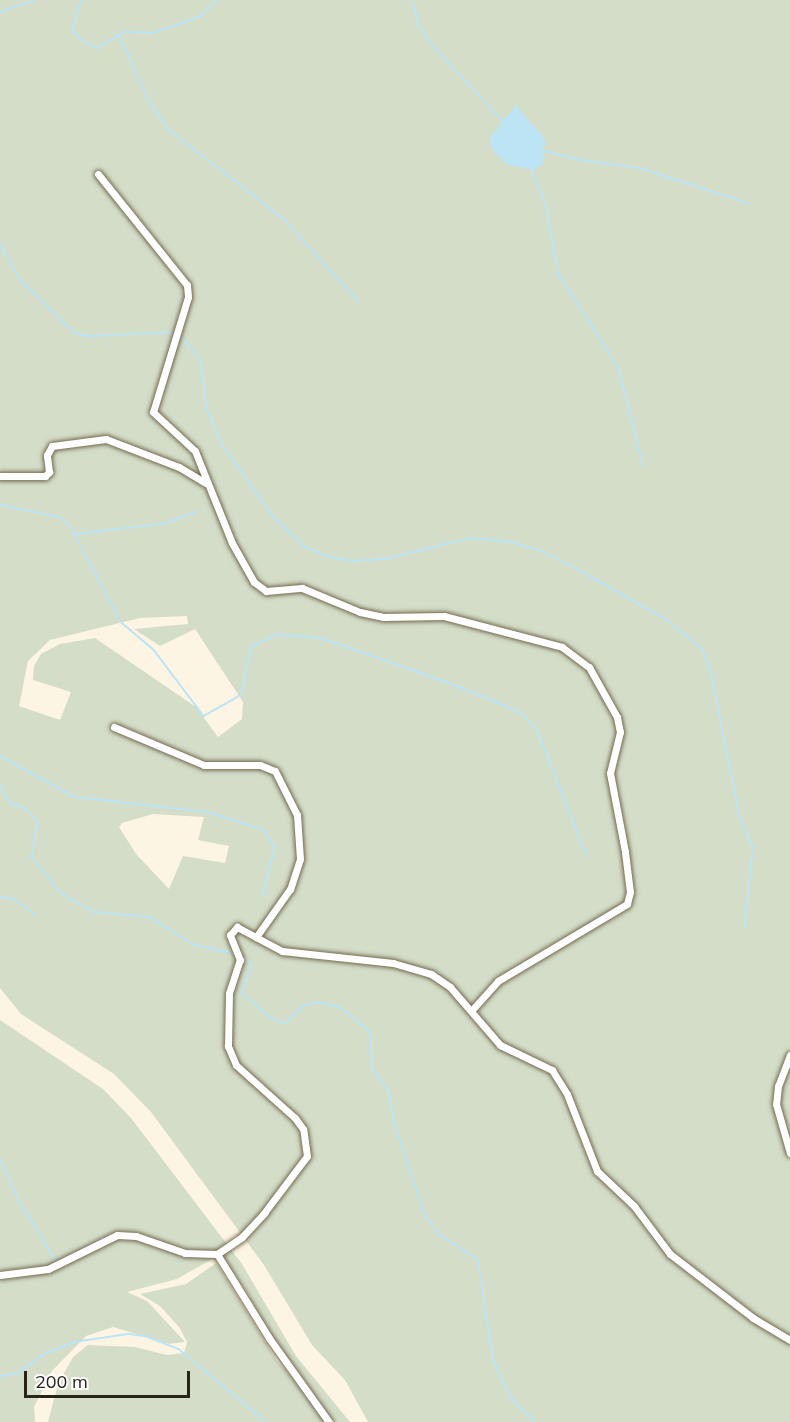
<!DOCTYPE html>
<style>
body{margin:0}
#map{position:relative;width:790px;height:1422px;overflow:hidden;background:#fdf5e3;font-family:Mulish,sans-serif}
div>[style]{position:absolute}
.green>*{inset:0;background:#d3ddc8}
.water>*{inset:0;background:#bde4f4}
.stream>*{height:1.5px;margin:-0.75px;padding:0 0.75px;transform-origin:0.75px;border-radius:0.75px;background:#bde4f4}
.roads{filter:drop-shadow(0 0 2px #756a4f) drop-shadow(0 0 2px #756a4f)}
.minor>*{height:7px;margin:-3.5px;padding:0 3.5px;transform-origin:3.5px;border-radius:3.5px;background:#fff}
span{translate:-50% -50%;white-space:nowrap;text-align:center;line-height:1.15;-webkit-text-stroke:4.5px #fff;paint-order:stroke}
.scale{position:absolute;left:24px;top:1371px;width:166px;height:27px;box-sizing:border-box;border:3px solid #292419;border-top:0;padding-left:8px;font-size:18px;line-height:21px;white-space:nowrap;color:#292419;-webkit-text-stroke:4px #fff;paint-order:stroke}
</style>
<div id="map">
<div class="green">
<i style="clip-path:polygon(evenodd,0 0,790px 0,790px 1422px,368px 1422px,345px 1380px,312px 1345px,264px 1265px,151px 1112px,114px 1074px,21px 1014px,0 988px,0 0,187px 616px,188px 624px,134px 629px,160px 646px,195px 629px,243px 702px,242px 719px,218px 737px,196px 707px,95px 638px,60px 644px,41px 654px,34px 666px,33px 680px,71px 692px,60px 720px,19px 706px,28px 661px,50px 640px,140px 618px,187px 616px,0 0,153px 814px,204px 817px,198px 840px,229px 846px,225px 863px,183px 856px,169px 889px,136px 854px,119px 827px,122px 823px,153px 814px)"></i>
<i style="clip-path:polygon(0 1020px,103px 1089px,131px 1118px,242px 1264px,296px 1356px,350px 1422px,332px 1422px,313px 1393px,282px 1361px,248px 1294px,221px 1254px,177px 1279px,127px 1292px,147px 1301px,185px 1342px,169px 1344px,113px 1327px,86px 1336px,52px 1371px,34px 1407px,35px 1422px,0 1422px)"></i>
<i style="clip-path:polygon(216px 1263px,277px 1361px,302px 1386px,327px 1422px,48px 1422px,58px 1384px,73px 1357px,88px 1345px,135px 1347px,167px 1355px,184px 1353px,187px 1342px,179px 1327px,160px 1306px,140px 1294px,186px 1284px)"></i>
</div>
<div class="water">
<i style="clip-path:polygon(516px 105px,545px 139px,543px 164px,533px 170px,508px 165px,493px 151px,489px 139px)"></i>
</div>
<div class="stream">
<i style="left:82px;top:0;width:32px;rotate:108deg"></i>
<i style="left:72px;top:30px;width:16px;rotate:45deg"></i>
<i style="left:83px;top:41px;width:16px;rotate:27deg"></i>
<i style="left:97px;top:48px;width:32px;rotate:-30deg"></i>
<i style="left:125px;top:32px;width:29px;rotate:2deg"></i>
<i style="left:154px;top:33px;width:48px;rotate:-19.6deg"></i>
<i style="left:199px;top:17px;width:25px;rotate:-43deg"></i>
<i style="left:413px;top:0;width:24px;rotate:78deg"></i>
<i style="left:418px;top:23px;width:23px;rotate:59deg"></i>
<i style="left:430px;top:43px;width:108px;rotate:46.9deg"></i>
<i style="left:0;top:12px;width:36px;rotate:-19deg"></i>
<i style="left:119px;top:35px;width:72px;rotate:65.2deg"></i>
<i style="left:149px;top:100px;width:35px;rotate:57deg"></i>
<i style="left:168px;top:129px;width:147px;rotate:37.8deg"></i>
<i style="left:284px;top:219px;width:112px;rotate:47.9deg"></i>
<i style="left:544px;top:151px;width:37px;rotate:14deg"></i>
<i style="left:580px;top:160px;width:61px;rotate:7.6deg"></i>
<i style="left:640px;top:168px;width:114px;rotate:18deg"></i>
<i style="left:532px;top:170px;width:37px;rotate:68deg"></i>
<i style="left:546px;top:204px;width:72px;rotate:79.6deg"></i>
<i style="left:559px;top:275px;width:111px;rotate:57.2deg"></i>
<i style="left:619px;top:368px;width:100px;rotate:76.1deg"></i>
<i style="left:0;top:244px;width:38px;rotate:61deg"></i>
<i style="left:18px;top:277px;width:80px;rotate:44.5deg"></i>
<i style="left:75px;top:333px;width:12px;rotate:14deg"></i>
<i style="left:87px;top:336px;width:86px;rotate:-2.7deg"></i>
<i style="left:180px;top:335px;width:33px;rotate:50deg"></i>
<i style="left:201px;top:360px;width:49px;rotate:83deg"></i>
<i style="left:207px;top:409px;width:40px;rotate:66.6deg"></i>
<i style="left:223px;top:446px;width:87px;rotate:54.3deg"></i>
<i style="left:274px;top:517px;width:42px;rotate:44deg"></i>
<i style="left:304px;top:546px;width:28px;rotate:23deg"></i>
<i style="left:330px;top:557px;width:26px;rotate:9deg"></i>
<i style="left:356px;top:561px;width:33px;rotate:-5deg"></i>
<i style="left:389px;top:558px;width:84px;rotate:-13.7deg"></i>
<i style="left:471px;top:538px;width:40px;rotate:5.7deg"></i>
<i style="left:511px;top:542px;width:29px;rotate:16deg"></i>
<i style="left:539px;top:550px;width:49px;rotate:26.6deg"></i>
<i style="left:583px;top:572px;width:95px;rotate:29.8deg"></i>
<i style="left:665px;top:619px;width:46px;rotate:37.9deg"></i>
<i style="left:701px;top:647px;width:22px;rotate:66deg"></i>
<i style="left:710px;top:667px;width:152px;rotate:78.6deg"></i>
<i style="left:740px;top:816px;width:35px;rotate:68deg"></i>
<i style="left:753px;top:848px;width:80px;rotate:95.7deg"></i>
<i style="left:0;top:505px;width:60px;rotate:11.5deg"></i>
<i style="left:59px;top:517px;width:12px;rotate:35deg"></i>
<i style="left:69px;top:524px;width:111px;rotate:62deg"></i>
<i style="left:121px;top:622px;width:43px;rotate:40.3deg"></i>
<i style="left:154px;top:650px;width:83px;rotate:52.9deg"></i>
<i style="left:204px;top:716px;width:43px;rotate:-29.6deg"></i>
<i style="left:241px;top:695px;width:49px;rotate:-78.2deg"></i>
<i style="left:251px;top:647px;width:28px;rotate:-26deg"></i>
<i style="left:276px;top:635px;width:38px;rotate:3deg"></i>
<i style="left:314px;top:637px;width:23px;rotate:15deg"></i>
<i style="left:336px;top:643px;width:132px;rotate:19.5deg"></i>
<i style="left:460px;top:687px;width:66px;rotate:23.1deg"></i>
<i style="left:521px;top:713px;width:20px;rotate:45deg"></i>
<i style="left:535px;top:727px;width:22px;rotate:66deg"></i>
<i style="left:544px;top:747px;width:117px;rotate:68.5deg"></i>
<i style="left:75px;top:534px;width:93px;rotate:-6.8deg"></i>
<i style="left:167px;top:523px;width:31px;rotate:-21deg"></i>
<i style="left:0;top:756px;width:85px;rotate:28.7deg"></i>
<i style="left:75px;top:797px;width:134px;rotate:6.4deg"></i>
<i style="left:208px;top:812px;width:59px;rotate:17.8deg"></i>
<i style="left:264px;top:830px;width:20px;rotate:57deg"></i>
<i style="left:275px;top:847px;width:50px;rotate:103.8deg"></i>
<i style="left:0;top:785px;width:22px;rotate:60deg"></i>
<i style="left:11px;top:804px;width:15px;rotate:16deg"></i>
<i style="left:25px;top:808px;width:19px;rotate:47deg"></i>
<i style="left:38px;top:822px;width:36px;rotate:100deg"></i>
<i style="left:32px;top:857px;width:46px;rotate:51.1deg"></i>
<i style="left:61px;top:893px;width:38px;rotate:30deg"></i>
<i style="left:94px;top:912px;width:56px;rotate:5.1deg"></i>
<i style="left:150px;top:917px;width:50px;rotate:32.7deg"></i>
<i style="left:192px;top:944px;width:44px;rotate:13.1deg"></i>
<i style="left:0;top:897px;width:14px;rotate:8deg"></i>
<i style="left:14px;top:899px;width:27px;rotate:36deg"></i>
<i style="left:242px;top:956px;width:13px;rotate:42deg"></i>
<i style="left:252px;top:965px;width:30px;rotate:110deg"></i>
<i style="left:242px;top:993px;width:35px;rotate:41deg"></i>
<i style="left:268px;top:1016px;width:19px;rotate:25deg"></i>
<i style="left:285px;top:1024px;width:25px;rotate:-45deg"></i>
<i style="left:303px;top:1006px;width:14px;rotate:-17deg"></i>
<i style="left:316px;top:1002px;width:25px;rotate:12deg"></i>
<i style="left:340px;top:1007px;width:40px;rotate:39deg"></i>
<i style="left:371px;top:1032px;width:36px;rotate:88deg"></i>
<i style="left:372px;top:1068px;width:32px;rotate:55deg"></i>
<i style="left:390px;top:1094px;width:27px;rotate:82deg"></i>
<i style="left:394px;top:1121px;width:98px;rotate:71.6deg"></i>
<i style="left:425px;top:1214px;width:24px;rotate:57deg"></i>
<i style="left:438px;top:1234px;width:47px;rotate:32deg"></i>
<i style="left:478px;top:1259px;width:103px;rotate:81.1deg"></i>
<i style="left:494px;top:1361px;width:41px;rotate:65.3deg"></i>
<i style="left:511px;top:1398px;width:34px;rotate:45deg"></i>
<i style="left:0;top:1159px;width:47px;rotate:65.1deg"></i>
<i style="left:20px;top:1202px;width:67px;rotate:58.4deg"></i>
<i style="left:0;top:1376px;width:18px;rotate:-9deg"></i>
<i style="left:18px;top:1373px;width:34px;rotate:-36deg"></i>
<i style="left:46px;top:1353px;width:30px;rotate:-21deg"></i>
<i style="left:74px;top:1342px;width:56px;rotate:-8.3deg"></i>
<i style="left:129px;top:1334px;width:16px;rotate:7deg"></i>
<i style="left:145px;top:1336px;width:36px;rotate:21deg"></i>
<i style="left:179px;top:1349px;width:114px;rotate:40deg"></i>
</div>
<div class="roads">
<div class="minor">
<i style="left:98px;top:174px;width:142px;rotate:51.3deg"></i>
<i style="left:187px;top:285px;width:12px;rotate:85deg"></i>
<i style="left:188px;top:297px;width:120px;rotate:106.9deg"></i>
<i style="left:153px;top:412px;width:57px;rotate:42.9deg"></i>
<i style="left:195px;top:451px;width:99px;rotate:68.1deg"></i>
<i style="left:232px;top:543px;width:45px;rotate:60.6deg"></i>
<i style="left:254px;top:582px;width:15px;rotate:37deg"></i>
<i style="left:266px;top:591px;width:36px;rotate:-5deg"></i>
<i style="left:302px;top:588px;width:63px;rotate:22.5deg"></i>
<i style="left:360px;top:612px;width:24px;rotate:12deg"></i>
<i style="left:383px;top:617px;width:61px;rotate:-0.9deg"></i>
<i style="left:444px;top:616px;width:122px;rotate:14.7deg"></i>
<i style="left:562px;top:647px;width:34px;rotate:37deg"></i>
<i style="left:589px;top:667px;width:57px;rotate:60.8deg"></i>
<i style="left:617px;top:717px;width:15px;rotate:79deg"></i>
<i style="left:620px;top:732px;width:42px;rotate:103.7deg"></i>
<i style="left:610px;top:773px;width:80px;rotate:79.2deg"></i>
<i style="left:625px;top:852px;width:40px;rotate:82.9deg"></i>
<i style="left:630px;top:892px;width:12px;rotate:104deg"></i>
<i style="left:627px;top:904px;width:150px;rotate:149.2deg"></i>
<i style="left:498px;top:981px;width:38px;rotate:132deg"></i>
<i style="left:0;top:476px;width:45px"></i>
<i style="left:45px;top:476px;width:6px;rotate:-45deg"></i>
<i style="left:49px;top:472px;width:17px;rotate:-97deg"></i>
<i style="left:47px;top:455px;width:10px;rotate:-61deg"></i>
<i style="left:52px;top:446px;width:54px;rotate:-7.4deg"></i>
<i style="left:106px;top:439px;width:78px;rotate:21deg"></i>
<i style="left:179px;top:467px;width:31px;rotate:31deg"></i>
<i style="left:114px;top:727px;width:98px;rotate:22.9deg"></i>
<i style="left:204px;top:765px;width:56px"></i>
<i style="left:260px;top:765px;width:16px;rotate:22deg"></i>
<i style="left:275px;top:771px;width:49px;rotate:63.4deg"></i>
<i style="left:297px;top:815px;width:44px;rotate:86.1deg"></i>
<i style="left:300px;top:859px;width:32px;rotate:108deg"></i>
<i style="left:290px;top:889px;width:59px;rotate:125.3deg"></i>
<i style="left:790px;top:1055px;width:33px;rotate:111deg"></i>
<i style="left:778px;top:1086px;width:18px;rotate:96deg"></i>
<i style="left:776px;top:1104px;width:51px;rotate:74.1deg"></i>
<i style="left:217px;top:1254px;width:99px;rotate:58.2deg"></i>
<i style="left:269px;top:1338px;width:103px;rotate:54.5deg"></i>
<i style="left:0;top:1275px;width:48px;rotate:-7.1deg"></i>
<i style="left:48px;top:1269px;width:77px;rotate:-26.2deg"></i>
<i style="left:117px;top:1235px;width:19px;rotate:3deg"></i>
<i style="left:136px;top:1236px;width:52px;rotate:19.1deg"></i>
<i style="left:185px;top:1253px;width:32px;rotate:2deg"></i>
<i style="left:217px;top:1254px;width:30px;rotate:-34deg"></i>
<i style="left:242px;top:1237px;width:33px;rotate:-47deg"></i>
<i style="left:264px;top:1213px;width:71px;rotate:-53deg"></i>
<i style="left:307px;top:1156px;width:27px;rotate:-98deg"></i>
<i style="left:303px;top:1129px;width:14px;rotate:-126deg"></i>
<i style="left:295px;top:1118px;width:79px;rotate:-138.1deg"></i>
<i style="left:236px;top:1065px;width:21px;rotate:-113deg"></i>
<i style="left:228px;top:1046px;width:53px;rotate:-88.9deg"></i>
<i style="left:229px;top:993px;width:35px;rotate:-72deg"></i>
<i style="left:240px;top:960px;width:27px;rotate:-112deg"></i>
<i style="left:230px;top:935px;width:11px;rotate:-49deg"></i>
<i style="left:237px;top:927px;width:51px;rotate:28.1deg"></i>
<i style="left:282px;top:951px;width:112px;rotate:6.2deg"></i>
<i style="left:393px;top:963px;width:40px;rotate:16deg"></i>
<i style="left:431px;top:974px;width:23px;rotate:34deg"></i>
<i style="left:450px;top:987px;width:77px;rotate:49.2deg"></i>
<i style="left:500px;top:1045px;width:58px;rotate:25.7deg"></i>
<i style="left:552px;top:1070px;width:28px;rotate:58deg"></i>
<i style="left:567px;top:1094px;width:83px;rotate:68.7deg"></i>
<i style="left:597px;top:1171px;width:51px;rotate:43.4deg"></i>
<i style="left:634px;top:1206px;width:60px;rotate:53.1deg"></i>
<i style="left:670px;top:1254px;width:105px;rotate:37.6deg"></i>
<i style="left:753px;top:1318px;width:43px;rotate:30.7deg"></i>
</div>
</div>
<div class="scale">200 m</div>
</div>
